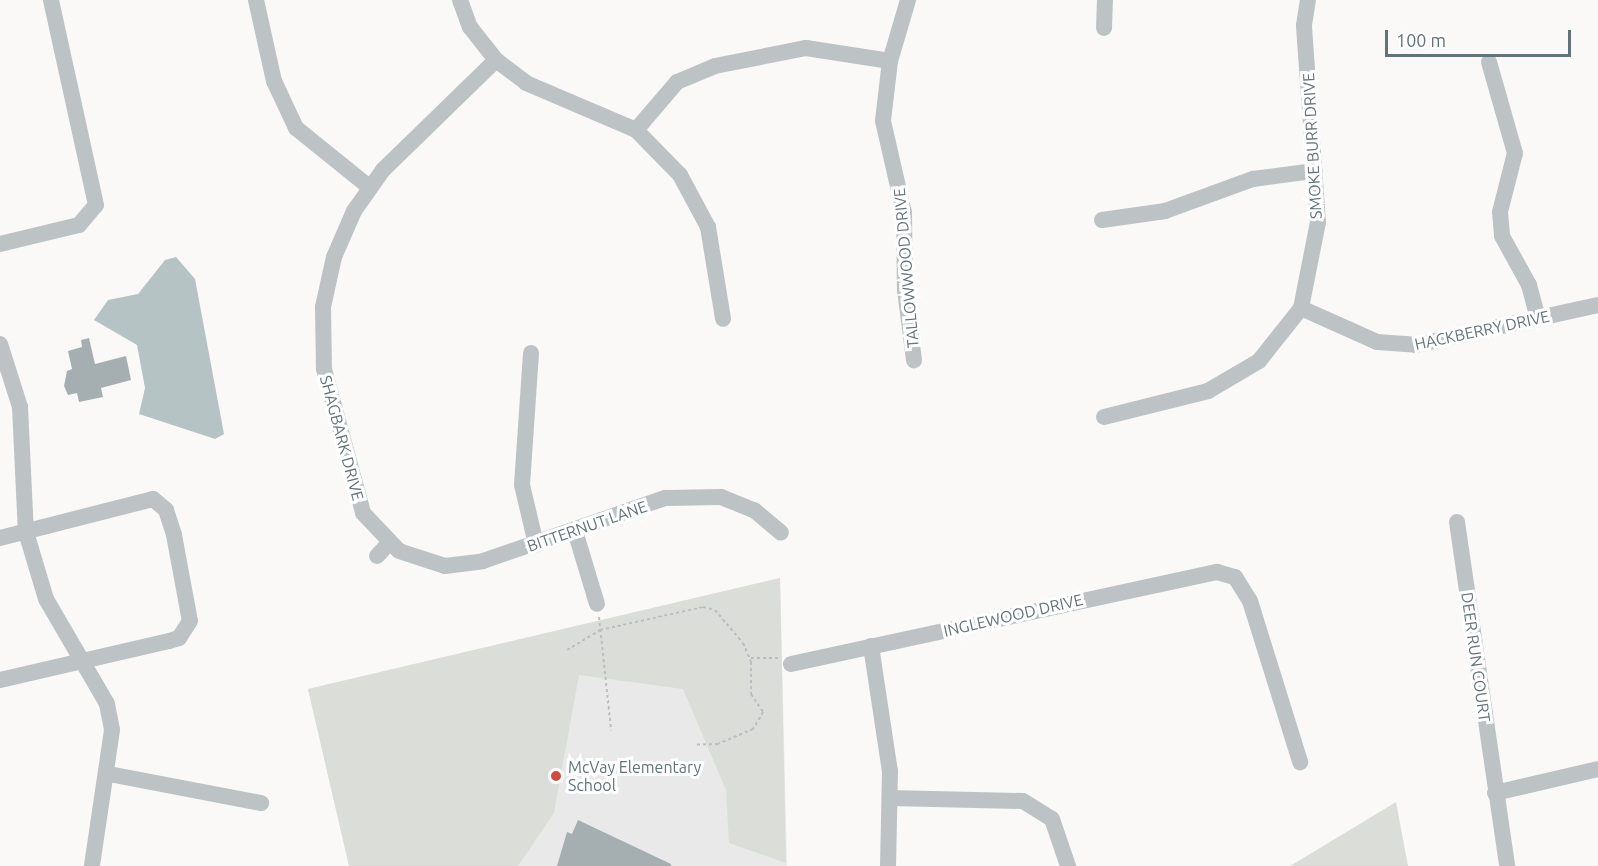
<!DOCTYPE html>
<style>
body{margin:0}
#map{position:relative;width:1598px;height:866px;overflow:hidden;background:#faf9f8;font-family:Ubuntu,sans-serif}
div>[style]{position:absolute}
.built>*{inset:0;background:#e8e9e8}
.green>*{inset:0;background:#dbded8}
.water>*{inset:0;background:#b6c3c5}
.building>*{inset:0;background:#a5afb2}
.path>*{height:2px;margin-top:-1px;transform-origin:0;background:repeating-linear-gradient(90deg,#babec0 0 3px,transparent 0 6px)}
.minor>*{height:16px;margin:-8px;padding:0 8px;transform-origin:8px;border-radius:8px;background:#bdc3c5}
.dots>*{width:16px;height:16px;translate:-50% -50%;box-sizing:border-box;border:3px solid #fff;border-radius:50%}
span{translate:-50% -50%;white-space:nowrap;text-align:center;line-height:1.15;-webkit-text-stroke:6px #fff;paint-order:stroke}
.street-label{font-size:16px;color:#637479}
.poi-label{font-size:16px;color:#637479}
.left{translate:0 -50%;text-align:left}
.scale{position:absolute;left:1385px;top:30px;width:186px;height:27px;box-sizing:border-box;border:3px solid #637479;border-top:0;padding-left:8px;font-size:18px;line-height:21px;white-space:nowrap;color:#637479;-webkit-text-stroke:4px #fff;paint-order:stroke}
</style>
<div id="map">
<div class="built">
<i style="clip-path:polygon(780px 578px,787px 866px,349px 866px,308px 689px)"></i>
</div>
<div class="green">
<i style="clip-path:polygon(780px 578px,786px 863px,729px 843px,726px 790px,683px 689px,579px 675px,554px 813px,518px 866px,349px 866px,308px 689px)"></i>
<i style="clip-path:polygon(1396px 802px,1408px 866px,1290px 866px)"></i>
</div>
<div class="water">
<i style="clip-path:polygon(176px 257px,195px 279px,224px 434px,215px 439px,139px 414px,145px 388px,137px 345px,94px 320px,108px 300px,138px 294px,165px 260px)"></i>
</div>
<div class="building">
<i style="clip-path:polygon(89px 338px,95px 364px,126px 356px,131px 380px,101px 388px,103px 397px,79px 402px,77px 393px,68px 395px,64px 386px,67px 371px,72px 369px,68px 351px,82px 347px,81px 340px)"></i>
<i style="clip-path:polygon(578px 820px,671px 864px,671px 866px,557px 866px,567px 832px,572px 834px)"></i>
</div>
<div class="path">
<i style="left:599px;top:617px;width:114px;rotate:83.9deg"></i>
<i style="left:567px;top:650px;width:39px;rotate:-31deg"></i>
<i style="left:600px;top:630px;width:106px;rotate:-12.6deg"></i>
<i style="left:703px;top:607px;width:12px;rotate:14deg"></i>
<i style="left:715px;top:610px;width:43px;rotate:49.7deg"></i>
<i style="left:743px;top:643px;width:21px;rotate:67deg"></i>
<i style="left:751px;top:662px;width:32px;rotate:90deg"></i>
<i style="left:751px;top:694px;width:22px;rotate:56deg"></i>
<i style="left:763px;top:712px;width:20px;rotate:120deg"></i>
<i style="left:753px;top:729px;width:38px;rotate:157deg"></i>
<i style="left:718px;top:744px;width:24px;rotate:178deg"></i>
<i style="left:751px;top:658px;width:27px"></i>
</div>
<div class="minor">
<i style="left:256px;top:0;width:83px;rotate:77.5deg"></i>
<i style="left:274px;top:81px;width:52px;rotate:64.9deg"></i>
<i style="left:296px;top:128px;width:94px;rotate:38.9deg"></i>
<i style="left:460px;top:0;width:29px;rotate:70deg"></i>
<i style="left:470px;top:27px;width:42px;rotate:51.8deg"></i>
<i style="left:496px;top:60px;width:38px;rotate:37deg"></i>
<i style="left:526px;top:83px;width:120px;rotate:23.1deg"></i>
<i style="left:636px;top:130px;width:63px;rotate:45.6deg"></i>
<i style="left:680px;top:175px;width:59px;rotate:61.7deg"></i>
<i style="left:708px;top:227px;width:93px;rotate:80.7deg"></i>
<i style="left:908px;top:0;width:64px;rotate:106.4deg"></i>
<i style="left:890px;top:61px;width:60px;rotate:96.7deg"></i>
<i style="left:883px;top:121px;width:94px;rotate:77.1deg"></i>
<i style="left:904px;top:213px;width:77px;rotate:89.3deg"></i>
<i style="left:905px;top:290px;width:71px;rotate:82.7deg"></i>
<i style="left:1104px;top:28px;width:28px;rotate:-88deg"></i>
<i style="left:496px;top:60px;width:158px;rotate:135.8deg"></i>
<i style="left:383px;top:170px;width:50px;rotate:125.3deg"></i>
<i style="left:354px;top:211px;width:50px;rotate:113.5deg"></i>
<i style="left:334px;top:257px;width:51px;rotate:102.4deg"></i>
<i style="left:323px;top:307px;width:62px;rotate:89.1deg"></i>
<i style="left:324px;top:369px;width:149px;rotate:74.8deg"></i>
<i style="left:363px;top:513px;width:52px;rotate:46.5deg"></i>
<i style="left:399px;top:551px;width:48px;rotate:18.1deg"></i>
<i style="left:445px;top:566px;width:38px;rotate:-7deg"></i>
<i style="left:483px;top:561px;width:193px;rotate:-19.1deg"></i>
<i style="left:665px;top:498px;width:56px;rotate:-1deg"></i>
<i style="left:721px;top:497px;width:35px;rotate:22deg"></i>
<i style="left:754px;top:510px;width:35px;rotate:40deg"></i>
<i style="left:1489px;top:62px;width:95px;rotate:74.1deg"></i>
<i style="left:1515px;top:153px;width:61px;rotate:104.3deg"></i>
<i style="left:1500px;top:212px;width:24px;rotate:85deg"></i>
<i style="left:1502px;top:236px;width:56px;rotate:61.1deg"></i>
<i style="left:1529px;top:285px;width:35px;rotate:75deg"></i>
<i style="left:636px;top:130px;width:63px;rotate:-49.5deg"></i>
<i style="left:677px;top:82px;width:41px;rotate:-22.8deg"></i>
<i style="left:715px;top:66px;width:93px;rotate:-11.2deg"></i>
<i style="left:806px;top:48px;width:85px;rotate:8.8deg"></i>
<i style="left:1102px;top:220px;width:64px;rotate:-8.1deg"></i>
<i style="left:1165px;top:211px;width:94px;rotate:-20deg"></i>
<i style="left:1253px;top:179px;width:62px;rotate:-7.5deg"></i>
<i style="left:0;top:244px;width:81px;rotate:-13.5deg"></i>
<i style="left:79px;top:225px;width:26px;rotate:-50deg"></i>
<i style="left:96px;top:205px;width:210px;rotate:-102.4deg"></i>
<i style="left:1301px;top:308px;width:83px;rotate:24.1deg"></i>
<i style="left:1377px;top:342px;width:39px;rotate:4deg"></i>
<i style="left:1416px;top:345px;width:186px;rotate:-12.4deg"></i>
<i style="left:0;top:344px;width:66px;rotate:72.4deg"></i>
<i style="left:20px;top:407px;width:125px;rotate:87.3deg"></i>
<i style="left:26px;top:532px;width:70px;rotate:73.4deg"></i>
<i style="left:46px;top:599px;width:121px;rotate:59.8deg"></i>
<i style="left:107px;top:704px;width:26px;rotate:79deg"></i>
<i style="left:112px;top:730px;width:137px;rotate:98.4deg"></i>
<i style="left:531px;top:353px;width:132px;rotate:93.9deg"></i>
<i style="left:522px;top:485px;width:61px;rotate:76.7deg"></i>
<i style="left:1104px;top:417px;width:107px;rotate:-14deg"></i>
<i style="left:1208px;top:391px;width:59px;rotate:-30.5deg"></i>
<i style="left:1259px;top:361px;width:68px;rotate:-51.6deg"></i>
<i style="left:1301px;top:308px;width:88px;rotate:-78.8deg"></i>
<i style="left:1318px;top:222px;width:197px;rotate:-94.1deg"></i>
<i style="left:1304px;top:25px;width:25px;rotate:-81deg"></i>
<i style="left:1457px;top:522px;width:348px;rotate:81.7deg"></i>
<i style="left:575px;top:531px;width:76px;rotate:73.2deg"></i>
<i style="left:0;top:538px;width:158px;rotate:-14.3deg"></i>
<i style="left:153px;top:499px;width:17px;rotate:40deg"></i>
<i style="left:166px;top:510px;width:26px;rotate:72deg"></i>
<i style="left:174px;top:535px;width:87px;rotate:79.5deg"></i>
<i style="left:190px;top:621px;width:20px;rotate:123deg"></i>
<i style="left:179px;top:638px;width:10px;rotate:163deg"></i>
<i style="left:169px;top:641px;width:173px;rotate:167deg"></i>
<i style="left:377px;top:556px;width:18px;rotate:-47deg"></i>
<i style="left:871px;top:646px;width:126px;rotate:81.4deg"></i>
<i style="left:890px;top:771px;width:95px;rotate:91.2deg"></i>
<i style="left:791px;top:664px;width:436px;rotate:-12.2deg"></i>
<i style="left:1217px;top:572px;width:19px;rotate:16deg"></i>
<i style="left:1235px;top:577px;width:28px;rotate:58deg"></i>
<i style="left:1250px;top:601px;width:169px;rotate:72.7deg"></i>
<i style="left:109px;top:774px;width:155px;rotate:10.8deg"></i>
<i style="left:1495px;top:793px;width:106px;rotate:-13.1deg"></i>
<i style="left:890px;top:798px;width:133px;rotate:1.3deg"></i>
<i style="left:1023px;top:801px;width:34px;rotate:32deg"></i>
<i style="left:1052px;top:819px;width:50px;rotate:71.2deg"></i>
</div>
<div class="dots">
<i style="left:556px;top:776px;background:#d04b41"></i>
</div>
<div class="street-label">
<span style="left:1312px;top:146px;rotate:-93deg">SMOKE BURR DRIVE</span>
<span style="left:906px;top:268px;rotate:-95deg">TALLOWWOOD DRIVE</span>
<span style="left:1482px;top:330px;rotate:-12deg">HACKBERRY DRIVE</span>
<span style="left:342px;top:438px;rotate:75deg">SHAGBARK DRIVE</span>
<span style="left:587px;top:526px;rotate:-19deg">BITTERNUT LANE</span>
<span style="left:1013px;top:615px;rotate:-13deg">INGLEWOOD DRIVE</span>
<span style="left:1476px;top:657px;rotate:82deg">DEER RUN COURT</span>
</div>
<div class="poi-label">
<span class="left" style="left:568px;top:776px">McVay Elementary<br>School</span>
</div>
<div class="scale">100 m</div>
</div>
